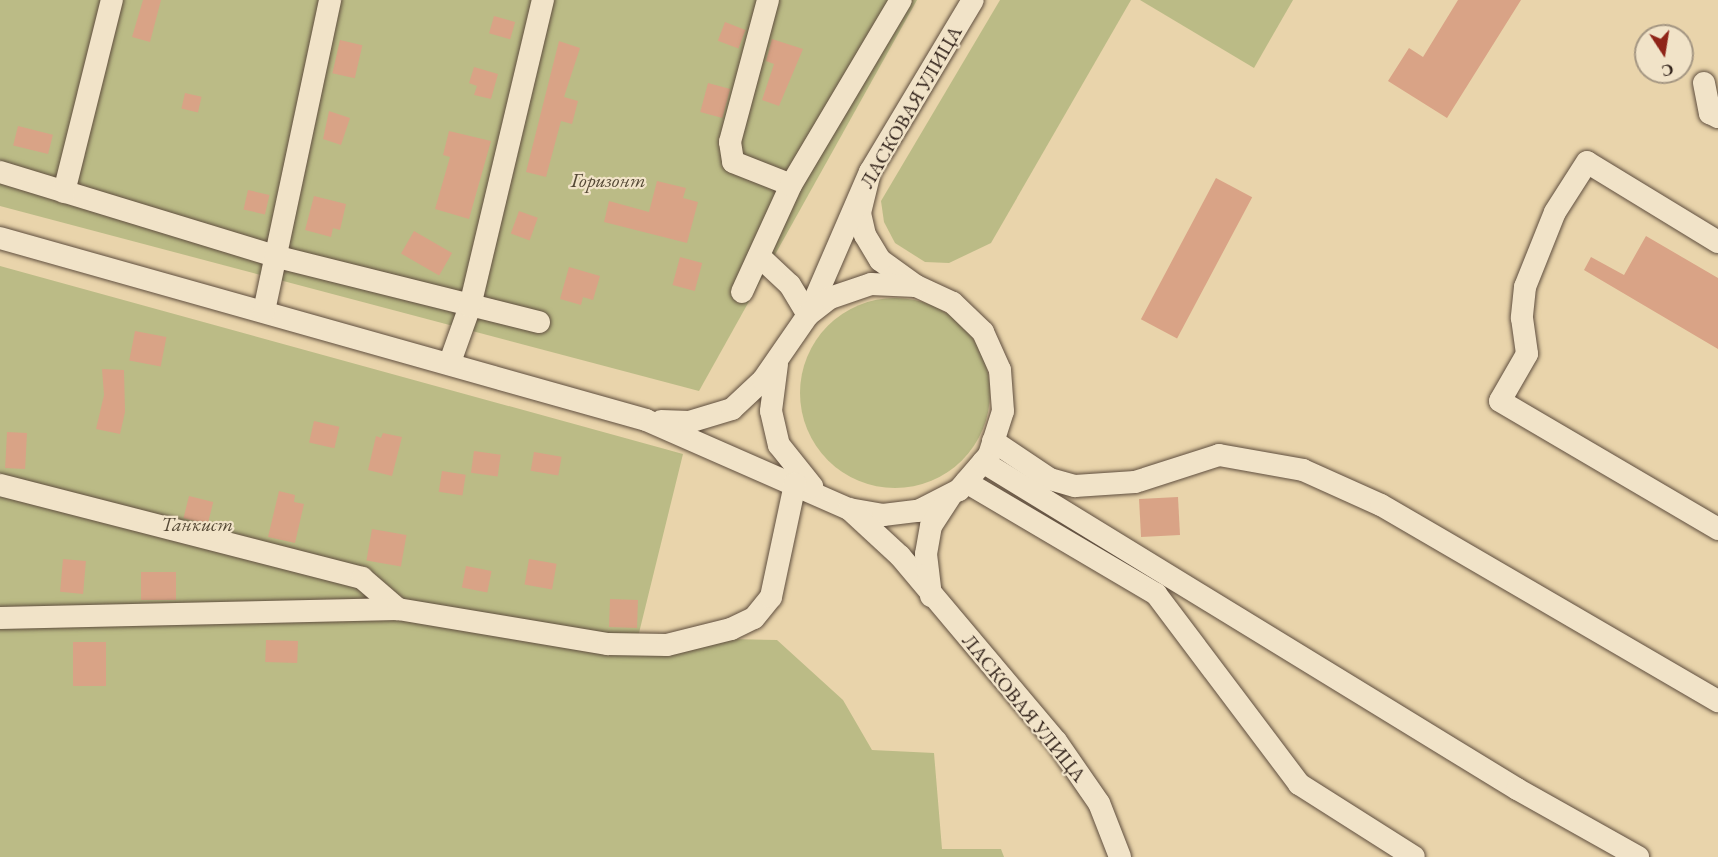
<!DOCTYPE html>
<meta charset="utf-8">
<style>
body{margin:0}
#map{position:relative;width:1718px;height:857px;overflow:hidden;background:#e9d4ab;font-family:"EB Garamond",serif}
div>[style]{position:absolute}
.green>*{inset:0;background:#bbbb86}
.round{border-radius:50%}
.building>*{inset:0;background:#d9a386;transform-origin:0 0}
.roads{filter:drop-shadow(0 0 2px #5f4e3e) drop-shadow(0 0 2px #5f4e3e)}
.minor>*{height:22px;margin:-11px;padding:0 11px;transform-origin:11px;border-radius:11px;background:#f1e3c8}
span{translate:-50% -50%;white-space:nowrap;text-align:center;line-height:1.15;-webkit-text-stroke:4.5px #f1e3c8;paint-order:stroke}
.street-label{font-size:20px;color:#31221a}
.park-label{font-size:20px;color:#544835;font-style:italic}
.north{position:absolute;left:1634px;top:24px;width:60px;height:60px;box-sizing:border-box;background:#f1e3c8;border:2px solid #a49682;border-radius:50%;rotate:168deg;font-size:16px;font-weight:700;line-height:24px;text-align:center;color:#31221a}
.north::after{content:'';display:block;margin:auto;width:21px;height:27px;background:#8f2418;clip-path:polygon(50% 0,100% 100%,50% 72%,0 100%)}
</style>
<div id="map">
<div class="green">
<i style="clip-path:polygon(0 0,917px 0,699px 391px,0 206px)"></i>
<i style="clip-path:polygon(1000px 0,1131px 0,991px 243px,949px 263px,925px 262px,895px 243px,884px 222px,881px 201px)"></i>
<i style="clip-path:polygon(1140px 0,1293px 0,1254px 68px)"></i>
<i style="clip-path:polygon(0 266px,683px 454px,638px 637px,777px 640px,843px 700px,872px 750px,934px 753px,942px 849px,1001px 849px,1004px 857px,0 857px)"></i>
<i class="round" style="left:800px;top:298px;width:190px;height:190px"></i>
</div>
<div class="building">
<i style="clip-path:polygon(143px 0,161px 0,150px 42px,132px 37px)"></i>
<i style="clip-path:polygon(1458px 0,1521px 0,1447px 118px,1388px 81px,1409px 48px,1423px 57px)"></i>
<i style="left:494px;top:16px;width:22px;height:18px;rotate:16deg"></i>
<i style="left:725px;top:22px;width:22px;height:20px;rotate:21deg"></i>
<i style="clip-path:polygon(772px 39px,803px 49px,779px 106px,762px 100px,774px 64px,766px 61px)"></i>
<i style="left:340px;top:40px;width:23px;height:34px;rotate:13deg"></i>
<i style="clip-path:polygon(559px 41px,580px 48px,564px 97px,578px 101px,572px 124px,561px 121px,546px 177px,526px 172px)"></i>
<i style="clip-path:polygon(474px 67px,498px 74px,491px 99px,474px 95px,477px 86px,469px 83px)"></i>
<i style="left:708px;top:83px;width:23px;height:30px;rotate:15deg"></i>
<i style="left:185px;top:93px;width:17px;height:16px;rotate:13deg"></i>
<i style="clip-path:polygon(329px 111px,350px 118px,341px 145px,323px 139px)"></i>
<i style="left:18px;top:126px;width:36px;height:20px;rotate:14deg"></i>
<i style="clip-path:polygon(449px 131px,491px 141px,469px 219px,435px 209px,450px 157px,443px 155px)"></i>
<i style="left:1216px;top:178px;width:41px;height:160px;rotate:28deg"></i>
<i style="clip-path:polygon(657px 181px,686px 188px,683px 198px,698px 202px,687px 243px,604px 222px,609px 201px,649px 212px)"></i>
<i style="left:248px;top:190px;width:22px;height:20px;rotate:13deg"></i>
<i style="clip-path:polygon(314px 196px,346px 204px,340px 230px,333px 228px,331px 237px,305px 230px)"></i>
<i style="left:519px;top:211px;width:20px;height:24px;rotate:20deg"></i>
<i style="left:414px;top:231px;width:44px;height:26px;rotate:30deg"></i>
<i style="clip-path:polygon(1646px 236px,1718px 278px,1718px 349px,1584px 270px,1591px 257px,1624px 275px)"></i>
<i style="left:680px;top:257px;width:23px;height:29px;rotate:15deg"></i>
<i style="clip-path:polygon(569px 267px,600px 276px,593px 300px,583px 297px,581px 305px,560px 299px)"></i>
<i style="left:135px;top:331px;width:32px;height:30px;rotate:11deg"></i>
<i style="clip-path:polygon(102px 369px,124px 370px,125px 412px,120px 434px,96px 429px,104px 395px)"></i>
<i style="left:314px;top:421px;width:26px;height:22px;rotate:13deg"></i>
<i style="left:7px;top:432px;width:20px;height:36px;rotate:3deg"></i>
<i style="clip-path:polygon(383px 433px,402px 437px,392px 476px,368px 470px,376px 436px,381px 438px)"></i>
<i style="left:474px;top:451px;width:27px;height:22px;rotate:8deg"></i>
<i style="left:534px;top:452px;width:28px;height:19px;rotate:10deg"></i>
<i style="left:442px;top:471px;width:24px;height:21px;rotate:9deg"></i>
<i style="clip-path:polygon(279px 491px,295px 495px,294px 502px,304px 504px,295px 543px,268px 537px)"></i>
<i style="left:189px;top:496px;width:25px;height:23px;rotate:14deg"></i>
<i style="left:1178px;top:497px;width:38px;height:39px;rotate:87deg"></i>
<i style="left:372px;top:529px;width:35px;height:32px;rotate:10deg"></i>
<i style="left:63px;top:559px;width:23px;height:33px;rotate:5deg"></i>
<i style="left:529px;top:559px;width:28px;height:26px;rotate:10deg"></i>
<i style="left:466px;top:566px;width:26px;height:22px;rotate:11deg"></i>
<i style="left:141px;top:572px;width:35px;height:28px"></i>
<i style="left:610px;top:599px;width:28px;height:28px;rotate:2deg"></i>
<i style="left:266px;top:640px;width:32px;height:22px;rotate:2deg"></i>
<i style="left:73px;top:642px;width:33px;height:44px"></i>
</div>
<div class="roads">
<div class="minor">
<i style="left:768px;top:0;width:147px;rotate:105deg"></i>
<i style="left:730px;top:142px;width:20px;rotate:81deg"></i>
<i style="left:733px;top:162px;width:62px;rotate:21.6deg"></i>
<i style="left:1704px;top:83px;width:31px;rotate:79deg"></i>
<i style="left:1710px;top:113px;width:9px;rotate:27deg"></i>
<i style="left:0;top:172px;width:291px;rotate:17deg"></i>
<i style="left:278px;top:257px;width:269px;rotate:14deg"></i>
<i style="left:64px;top:192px;width:198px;rotate:-76deg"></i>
<i style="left:0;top:238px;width:671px;rotate:15.73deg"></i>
<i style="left:646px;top:420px;width:222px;rotate:23.7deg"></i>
<i style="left:849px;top:509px;width:35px;rotate:10deg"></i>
<i style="left:883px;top:515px;width:35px;rotate:-7deg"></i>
<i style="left:918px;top:511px;width:46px;rotate:-27.1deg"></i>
<i style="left:959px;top:490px;width:46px;rotate:-49.4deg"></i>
<i style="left:989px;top:455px;width:46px;rotate:-72.3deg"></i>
<i style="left:1003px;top:411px;width:41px;rotate:-94.2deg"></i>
<i style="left:1000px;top:370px;width:42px;rotate:-114.1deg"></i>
<i style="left:983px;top:332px;width:42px;rotate:-136deg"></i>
<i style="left:953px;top:303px;width:41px;rotate:-155.3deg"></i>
<i style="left:916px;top:286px;width:44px;rotate:-144.2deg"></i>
<i style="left:880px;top:260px;width:29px;rotate:-121deg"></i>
<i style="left:865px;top:235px;width:23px;rotate:-103deg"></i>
<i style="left:860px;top:213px;width:42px;rotate:-76.3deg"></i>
<i style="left:1718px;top:242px;width:153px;rotate:-148.6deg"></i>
<i style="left:1587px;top:162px;width:59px;rotate:122.6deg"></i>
<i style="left:1555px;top:212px;width:81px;rotate:111.8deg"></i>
<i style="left:1525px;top:287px;width:31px;rotate:96deg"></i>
<i style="left:1522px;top:318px;width:36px;rotate:82deg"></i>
<i style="left:1527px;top:354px;width:54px;rotate:119.9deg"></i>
<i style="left:1500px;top:401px;width:253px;rotate:30.4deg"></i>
<i style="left:759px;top:256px;width:42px;rotate:43.1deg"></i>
<i style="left:790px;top:285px;width:35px;rotate:59deg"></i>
<i style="left:742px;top:292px;width:118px;rotate:-65.4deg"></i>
<i style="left:791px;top:185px;width:215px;rotate:-59.3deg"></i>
<i style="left:264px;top:311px;width:318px;rotate:-78deg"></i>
<i style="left:808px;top:315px;width:156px;rotate:-66.6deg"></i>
<i style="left:870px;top:172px;width:200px;rotate:-59.1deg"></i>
<i style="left:450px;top:362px;width:59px;rotate:-70.3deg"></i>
<i style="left:470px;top:306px;width:315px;rotate:-76.6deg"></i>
<i style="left:777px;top:364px;width:47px;rotate:97.3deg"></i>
<i style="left:771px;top:411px;width:35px;rotate:77deg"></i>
<i style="left:779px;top:445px;width:53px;rotate:51.2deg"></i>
<i style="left:661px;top:421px;width:28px;rotate:2deg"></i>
<i style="left:689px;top:422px;width:45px;rotate:-16.8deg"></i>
<i style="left:732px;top:409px;width:42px;rotate:-43.1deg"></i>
<i style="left:763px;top:380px;width:79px;rotate:-55.3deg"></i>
<i style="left:808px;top:315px;width:28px;rotate:-38deg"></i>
<i style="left:830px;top:298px;width:43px;rotate:-18.9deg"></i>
<i style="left:871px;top:284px;width:45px;rotate:2.5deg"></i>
<i style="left:993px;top:441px;width:69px;rotate:33.7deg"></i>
<i style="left:1050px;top:479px;width:26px;rotate:16deg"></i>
<i style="left:1075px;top:486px;width:60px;rotate:-3.8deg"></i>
<i style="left:1135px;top:482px;width:88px;rotate:-17.8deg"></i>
<i style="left:1219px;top:455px;width:85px;rotate:10.1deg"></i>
<i style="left:1303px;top:470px;width:85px;rotate:24.2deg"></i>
<i style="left:1381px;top:505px;width:390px;rotate:30.2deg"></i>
<i style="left:983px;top:462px;width:626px;rotate:31.48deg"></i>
<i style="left:1517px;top:789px;width:139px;rotate:29.3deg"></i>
<i style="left:966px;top:482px;width:221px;rotate:30.5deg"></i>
<i style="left:1156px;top:594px;width:238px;rotate:53deg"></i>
<i style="left:1299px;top:784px;width:136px;rotate:32.4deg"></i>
<i style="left:0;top:485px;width:374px;rotate:14.4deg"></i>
<i style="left:362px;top:578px;width:48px;rotate:40.7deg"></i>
<i style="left:849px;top:509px;width:69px;rotate:42.7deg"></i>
<i style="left:900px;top:556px;width:242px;rotate:49.9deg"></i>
<i style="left:1056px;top:741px;width:75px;rotate:55.3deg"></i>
<i style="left:1099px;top:803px;width:58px;rotate:68.7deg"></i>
<i style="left:931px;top:596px;width:42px;rotate:-96.8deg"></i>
<i style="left:926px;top:554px;width:28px;rotate:-80deg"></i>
<i style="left:931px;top:526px;width:35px;rotate:-57deg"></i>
<i style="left:0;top:618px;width:398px;rotate:-1.3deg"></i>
<i style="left:398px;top:609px;width:213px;rotate:9.5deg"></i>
<i style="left:608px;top:644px;width:59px;rotate:1deg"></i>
<i style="left:667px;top:645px;width:66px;rotate:-14deg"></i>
<i style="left:731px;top:629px;width:25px;rotate:-26deg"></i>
<i style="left:754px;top:618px;width:27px;rotate:-51deg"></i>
<i style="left:771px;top:597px;width:116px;rotate:-78deg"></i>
</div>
</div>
<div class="street-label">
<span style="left:911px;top:107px;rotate:-60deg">ЛАСКОВАЯ УЛИЦА</span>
<span style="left:1024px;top:708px;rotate:51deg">ЛАСКОВАЯ УЛИЦА</span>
</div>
<div class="park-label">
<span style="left:608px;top:180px">Горизонт</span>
<span style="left:197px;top:524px">Танкист</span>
</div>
<div class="north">С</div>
</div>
